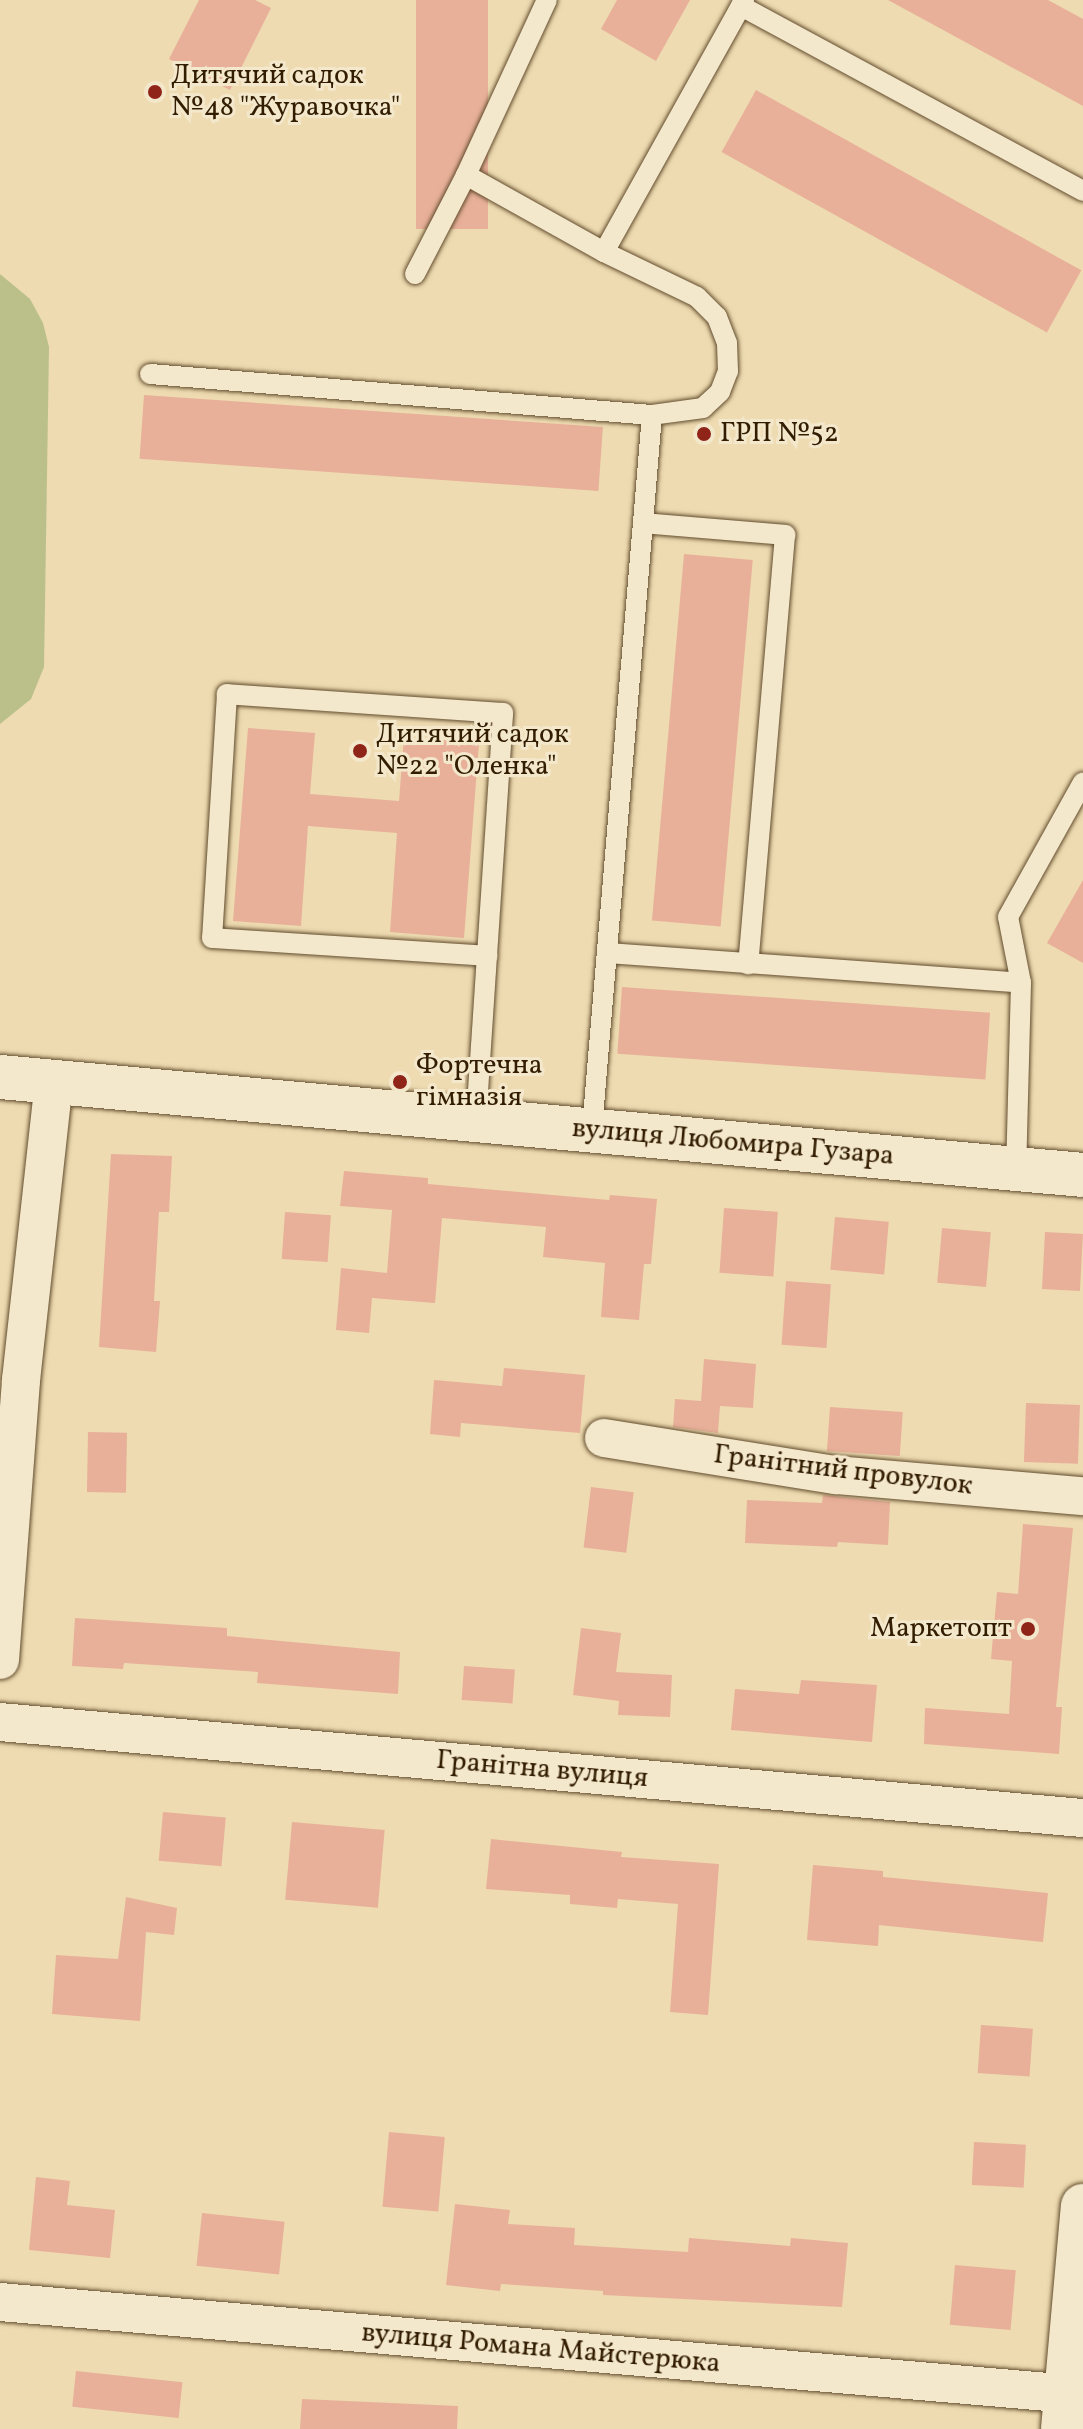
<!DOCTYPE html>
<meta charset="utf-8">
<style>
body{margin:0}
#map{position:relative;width:1083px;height:2429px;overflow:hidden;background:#eedbb1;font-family:Vollkorn,serif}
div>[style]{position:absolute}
.green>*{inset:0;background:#bbc08a}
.building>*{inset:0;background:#e8b099;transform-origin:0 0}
.roads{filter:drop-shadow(0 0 2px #624c2d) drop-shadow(0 0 2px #624c2d)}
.service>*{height:20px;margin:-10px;padding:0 10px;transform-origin:10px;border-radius:10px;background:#f4e8cc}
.minor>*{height:38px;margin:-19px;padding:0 19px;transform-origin:19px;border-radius:19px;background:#f4e8cc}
.tertiary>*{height:44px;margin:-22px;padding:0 22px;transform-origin:22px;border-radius:22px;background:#f4e8cc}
.secondary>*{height:44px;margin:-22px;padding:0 22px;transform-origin:22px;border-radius:22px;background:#f4e8cc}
.dots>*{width:22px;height:22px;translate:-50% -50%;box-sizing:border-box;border:4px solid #f4e8cc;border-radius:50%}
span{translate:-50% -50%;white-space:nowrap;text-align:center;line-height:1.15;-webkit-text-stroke:6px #f4e8cc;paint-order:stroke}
.poi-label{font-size:28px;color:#331d01}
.left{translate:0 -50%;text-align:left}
.right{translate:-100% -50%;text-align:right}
.street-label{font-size:28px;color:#331d01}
</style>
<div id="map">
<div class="green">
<i style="clip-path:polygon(0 274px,30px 299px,43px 323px,49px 347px,44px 667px,31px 699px,0 724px)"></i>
</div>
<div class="building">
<i style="clip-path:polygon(199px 0,255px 0,271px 8px,230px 90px,169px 59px)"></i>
<i style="left:416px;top:0;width:72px;height:229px"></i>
<i style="clip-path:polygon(617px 0,690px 0,656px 61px,601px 29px)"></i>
<i style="clip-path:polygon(888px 0,1048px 0,1083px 19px,1083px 106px)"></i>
<i style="left:756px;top:90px;width:372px;height:71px;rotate:29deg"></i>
<i style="left:144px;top:395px;width:460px;height:64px;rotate:4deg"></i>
<i style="left:684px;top:554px;width:69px;height:368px;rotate:5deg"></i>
<i style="clip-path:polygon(248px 728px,315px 733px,310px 794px,399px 801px,404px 737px,479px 743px,464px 938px,390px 932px,397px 833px,308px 826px,301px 926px,233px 921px)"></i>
<i style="clip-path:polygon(1083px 880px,1083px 963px,1047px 943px)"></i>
<i style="left:622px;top:987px;width:369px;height:67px;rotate:4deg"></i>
<i style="clip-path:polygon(111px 1154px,172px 1156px,169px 1212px,159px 1212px,154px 1301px,160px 1301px,156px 1352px,99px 1347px)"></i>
<i style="clip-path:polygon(344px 1171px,428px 1178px,428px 1184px,609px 1200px,610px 1195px,657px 1199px,651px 1264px,644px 1264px,639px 1320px,601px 1317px,605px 1263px,543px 1257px,546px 1227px,442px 1218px,435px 1303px,372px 1298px,369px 1333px,336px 1330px,341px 1268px,387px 1273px,392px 1210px,340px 1206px)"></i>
<i style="left:724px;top:1208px;width:54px;height:65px;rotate:4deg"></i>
<i style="left:285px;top:1212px;width:46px;height:47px;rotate:4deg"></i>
<i style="left:835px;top:1217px;width:54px;height:53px;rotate:5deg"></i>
<i style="left:942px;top:1228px;width:49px;height:55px;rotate:5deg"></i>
<i style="left:1045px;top:1232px;width:38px;height:57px;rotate:3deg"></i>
<i style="left:786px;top:1281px;width:45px;height:64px;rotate:4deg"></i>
<i style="clip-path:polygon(704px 1359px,756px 1364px,753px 1408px,720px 1406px,718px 1433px,673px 1427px,675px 1399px,701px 1401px)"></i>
<i style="clip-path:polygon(504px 1368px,585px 1375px,580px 1433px,461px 1423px,460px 1437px,430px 1434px,434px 1380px,502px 1386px)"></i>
<i style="left:1026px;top:1403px;width:54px;height:59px;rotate:2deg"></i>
<i style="left:830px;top:1407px;width:73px;height:44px;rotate:4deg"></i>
<i style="left:88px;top:1432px;width:39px;height:60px;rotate:1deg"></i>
<i style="left:591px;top:1487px;width:43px;height:61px;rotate:7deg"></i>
<i style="clip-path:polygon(823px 1495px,890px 1502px,888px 1545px,838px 1542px,837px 1547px,745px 1543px,747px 1500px,822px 1503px)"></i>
<i style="clip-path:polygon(1023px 1524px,1073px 1528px,1056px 1707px,1062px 1707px,1059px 1754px,924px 1744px,925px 1708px,1009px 1714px,1012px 1661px,991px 1659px,997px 1592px,1018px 1594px)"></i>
<i style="clip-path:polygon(75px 1618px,227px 1628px,227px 1636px,400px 1652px,398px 1694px,257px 1683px,258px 1672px,124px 1663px,123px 1669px,72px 1666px)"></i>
<i style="clip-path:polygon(581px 1628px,621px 1633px,616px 1672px,672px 1675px,670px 1717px,618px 1715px,619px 1701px,573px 1695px)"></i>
<i style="left:464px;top:1666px;width:51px;height:34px;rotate:4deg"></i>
<i style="clip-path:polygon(801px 1680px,877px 1685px,872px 1742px,731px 1730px,735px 1689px,799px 1694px)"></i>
<i style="left:163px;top:1812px;width:63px;height:49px;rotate:5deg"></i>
<i style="left:292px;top:1822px;width:93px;height:78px;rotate:5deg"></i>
<i style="clip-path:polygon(491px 1839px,622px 1852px,621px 1857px,719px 1864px,708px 2015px,670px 2012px,678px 1904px,618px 1899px,617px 1908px,570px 1904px,570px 1895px,486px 1889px)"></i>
<i style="clip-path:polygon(813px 1865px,883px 1871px,883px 1877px,1048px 1893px,1043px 1942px,879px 1925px,878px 1946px,807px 1940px)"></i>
<i style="clip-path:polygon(126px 1897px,177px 1908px,174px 1935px,146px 1932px,140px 2021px,52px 2014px,56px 1955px,118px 1959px)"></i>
<i style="left:981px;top:2025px;width:52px;height:48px;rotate:4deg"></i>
<i style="left:389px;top:2132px;width:56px;height:75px;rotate:5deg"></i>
<i style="left:974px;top:2142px;width:52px;height:43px;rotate:3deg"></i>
<i style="clip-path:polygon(36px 2177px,70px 2181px,67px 2205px,115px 2210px,110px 2258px,29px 2250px)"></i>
<i style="clip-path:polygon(455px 2204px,510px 2210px,508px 2224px,575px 2228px,574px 2245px,688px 2252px,689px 2238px,790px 2246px,791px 2238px,848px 2243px,842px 2307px,603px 2295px,603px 2291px,501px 2284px,500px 2291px,446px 2285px)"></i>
<i style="left:202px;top:2213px;width:83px;height:53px;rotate:6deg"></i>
<i style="left:955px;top:2265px;width:61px;height:60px;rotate:5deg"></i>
<i style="left:76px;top:2371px;width:107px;height:36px;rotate:6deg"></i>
<i style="clip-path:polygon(302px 2399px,458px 2406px,457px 2429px,300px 2429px)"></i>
</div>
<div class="roads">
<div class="service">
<i style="left:741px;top:6px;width:389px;rotate:28.4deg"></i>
<i style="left:466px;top:175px;width:158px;rotate:29.2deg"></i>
<i style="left:604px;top:252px;width:103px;rotate:25.8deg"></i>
<i style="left:697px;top:297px;width:28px;rotate:45deg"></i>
<i style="left:717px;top:317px;width:28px;rotate:69deg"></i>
<i style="left:727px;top:343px;width:28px;rotate:88deg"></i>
<i style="left:728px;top:371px;width:22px;rotate:111deg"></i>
<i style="left:720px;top:392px;width:23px;rotate:137deg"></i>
<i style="left:703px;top:408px;width:51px;rotate:172.2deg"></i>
<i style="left:604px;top:252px;width:288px;rotate:-60.9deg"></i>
<i style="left:415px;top:274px;width:111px;rotate:-62.7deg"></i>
<i style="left:466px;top:175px;width:193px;rotate:-65.2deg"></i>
<i style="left:150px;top:374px;width:504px;rotate:4.67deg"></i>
<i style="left:652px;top:415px;width:717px;rotate:94.8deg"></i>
<i style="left:643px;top:523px;width:143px;rotate:4.8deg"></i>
<i style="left:785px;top:535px;width:431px;rotate:94.9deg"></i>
<i style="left:607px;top:953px;width:415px;rotate:4.1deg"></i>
<i style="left:1021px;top:983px;width:186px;rotate:91.5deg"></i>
<i style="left:1021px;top:983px;width:67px;rotate:-101.1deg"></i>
<i style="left:1008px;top:917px;width:154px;rotate:-60.9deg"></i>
<i style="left:476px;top:1121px;width:409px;rotate:-86.2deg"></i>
<i style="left:503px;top:713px;width:277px;rotate:-176.1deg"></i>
<i style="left:227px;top:694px;width:244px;rotate:93.5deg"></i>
<i style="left:212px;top:938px;width:276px;rotate:3.7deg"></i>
</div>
<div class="minor">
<i style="left:604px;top:1438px;width:235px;rotate:9.1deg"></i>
<i style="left:836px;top:1475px;width:248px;rotate:4.9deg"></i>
<i style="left:0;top:1660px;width:281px;rotate:-85.7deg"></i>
<i style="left:21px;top:1380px;width:301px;rotate:-83.7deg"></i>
<i style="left:0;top:1722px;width:1087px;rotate:5.07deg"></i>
<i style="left:0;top:2302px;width:1087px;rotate:4.91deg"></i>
</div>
<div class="tertiary">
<i style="left:0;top:1077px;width:1087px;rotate:5.17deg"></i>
</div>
<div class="secondary">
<i style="left:1063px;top:2429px;width:224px;rotate:-84.9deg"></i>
</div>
</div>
<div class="dots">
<i style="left:155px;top:92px;background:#8f2418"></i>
<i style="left:704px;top:434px;background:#8f2418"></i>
<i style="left:360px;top:751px;background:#8f2418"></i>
<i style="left:400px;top:1082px;background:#8f2418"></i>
<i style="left:1028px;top:1629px;background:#8f2418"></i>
</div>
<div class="poi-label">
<span class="left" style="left:171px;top:92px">Дитячий садок<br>№48 "Журавочка"</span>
<span class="left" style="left:720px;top:434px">ГРП №52</span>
<span class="left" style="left:376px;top:751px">Дитячий садок<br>№22 "Оленка"</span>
<span class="left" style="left:416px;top:1082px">Фортечна<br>гімназія</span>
<span class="right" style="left:1012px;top:1629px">Маркетопт</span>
</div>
<div class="street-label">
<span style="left:733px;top:1143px;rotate:5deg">вулиця Любомира Гузара</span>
<span style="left:843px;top:1471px;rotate:7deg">Гранітний провулок</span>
<span style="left:542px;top:1770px;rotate:5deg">Гранітна вулиця</span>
<span style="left:541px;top:2349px;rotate:5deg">вулиця Романа Майстерюка</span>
</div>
</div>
